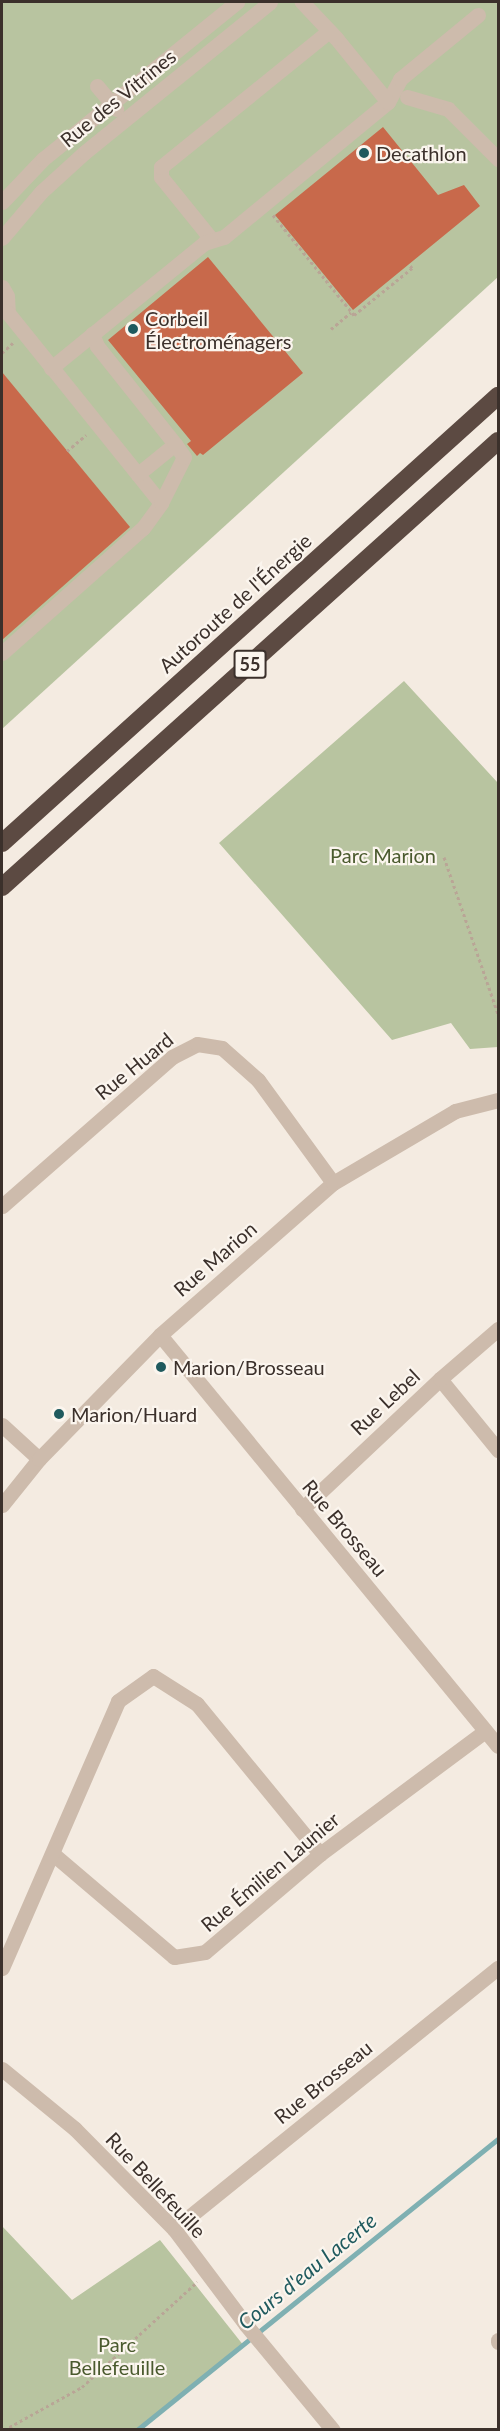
<!DOCTYPE html>
<meta charset="utf-8">
<style>
body{margin:0}
#map{position:relative;width:500px;height:2431px;overflow:hidden;background:#f4ebe1;font-family:Lato,sans-serif}
div>[style]{position:absolute}
.green>*{inset:0;background:#b8c4a0}
.stream>*{height:5px;margin:-2.5px;padding:0 2.5px;transform-origin:2.5px;border-radius:2.5px;background:#7fb0b2}
.building>*{inset:0;background:#c8694b}
.path>*{height:3px;margin-top:-1.5px;transform-origin:0;background:repeating-linear-gradient(90deg,#b9a596 0 3px,transparent 0 6px)}
.minor>*{height:15px;margin:-7.5px;padding:0 7.5px;transform-origin:7.5px;border-radius:7.5px;background:#cdbbac}
.highway>*{height:18px;margin:-9px;padding:0 9px;transform-origin:9px;border-radius:9px;background:#5c4a42}
.dots>*{width:16px;height:16px;translate:-50% -50%;box-sizing:border-box;border:3px solid #fbf5ee;border-radius:50%}
span{translate:-50% -50%;white-space:nowrap;text-align:center;line-height:1.15;-webkit-text-stroke:4.5px #fbf5ee;paint-order:stroke}
.shield-label span{padding:2px 4px;background:#fbf5ee;border:2px solid;border-radius:4px;-webkit-text-stroke-width:0}
.shield-label{font-size:18px;color:#3b302b;font-weight:700}
.street-label{font-size:20px;color:#3b302b}
.poi-label{font-size:20px;color:#3b302b}
.left{translate:0 -50%;text-align:left}
.park-label{font-size:20px;color:#4a5a2e}
.water-label{font-size:21px;color:#1f5a5e;font-style:italic}
.frame{position:absolute;inset:0;border:3px solid #3b302b;pointer-events:none}
</style>
<div id="map">
<div class="green">
<i style="clip-path:polygon(2px 2px,498px 2px,498px 277px,2px 729px)"></i>
<i style="clip-path:polygon(404px 681px,498px 783px,498px 1047px,470px 1049px,451px 1023px,392px 1040px,219px 843px)"></i>
<i style="clip-path:polygon(2px 2226px,72px 2300px,160px 2240px,244px 2346px,141px 2429px,2px 2429px)"></i>
</div>
<div class="stream">
<i style="left:137px;top:2430px;width:464px;rotate:-38.9deg"></i>
</div>
<div class="building">
<i style="clip-path:polygon(383px 127px,438px 195px,464px 185px,480px 206px,353px 310px,275px 215px)"></i>
<i style="clip-path:polygon(208px 257px,303px 373px,203px 455px,200px 453px,197px 456px,187px 444px,191px 441px,108px 340px)"></i>
<i style="clip-path:polygon(2px 372px,130px 527px,2px 640px)"></i>
</div>
<div class="path">
<i style="left:273px;top:215px;width:129px;rotate:51deg"></i>
<i style="left:354px;top:315px;width:75px;rotate:-39deg"></i>
<i style="left:412px;top:268px;width:5px;rotate:-127deg"></i>
<i style="left:331px;top:329px;width:26px;rotate:-40deg"></i>
<i style="left:2px;top:353px;width:16px;rotate:-43deg"></i>
<i style="left:67px;top:451px;width:25px;rotate:-40deg"></i>
<i style="left:444px;top:857px;width:166px;rotate:71deg"></i>
<i style="left:4px;top:2430px;width:89px;rotate:-28.9deg"></i>
<i style="left:82px;top:2387px;width:156px;rotate:-42.4deg"></i>
</div>
<div class="minor">
<i style="left:97px;top:86px;width:30px;rotate:50deg"></i>
<i style="left:407px;top:97px;width:43px;rotate:16.3deg"></i>
<i style="left:448px;top:109px;width:71px;rotate:45deg"></i>
<i style="left:388px;top:102px;width:26px;rotate:-62deg"></i>
<i style="left:400px;top:79px;width:101px;rotate:-39.4deg"></i>
<i style="left:2px;top:202px;width:59px;rotate:-46.4deg"></i>
<i style="left:43px;top:159px;width:250px;rotate:-39deg"></i>
<i style="left:2px;top:238px;width:60px;rotate:-49.7deg"></i>
<i style="left:41px;top:192px;width:59px;rotate:-42.3deg"></i>
<i style="left:85px;top:152px;width:238px;rotate:-39deg"></i>
<i style="left:212px;top:240px;width:81px;rotate:-129deg"></i>
<i style="left:161px;top:177px;width:10px;rotate:-90deg"></i>
<i style="left:161px;top:167px;width:216px;rotate:-39deg"></i>
<i style="left:2px;top:287px;width:10px;rotate:61deg"></i>
<i style="left:7px;top:296px;width:17px;rotate:87deg"></i>
<i style="left:2px;top:310px;width:7px;rotate:27deg"></i>
<i style="left:8px;top:313px;width:244px;rotate:51.2deg"></i>
<i style="left:92px;top:334px;width:13px;rotate:67deg"></i>
<i style="left:97px;top:346px;width:125px;rotate:51.5deg"></i>
<i style="left:175px;top:444px;width:48px;rotate:141deg"></i>
<i style="left:51px;top:368px;width:198px;rotate:-39.2deg"></i>
<i style="left:204px;top:243px;width:21px;rotate:-17deg"></i>
<i style="left:224px;top:237px;width:212px;rotate:-39.5deg"></i>
<i style="left:388px;top:102px;width:82px;rotate:-129.1deg"></i>
<i style="left:336px;top:38px;width:50px;rotate:-133.4deg"></i>
<i style="left:2px;top:653px;width:188px;rotate:-41.6deg"></i>
<i style="left:143px;top:528px;width:31px;rotate:-54deg"></i>
<i style="left:161px;top:503px;width:51px;rotate:-63.4deg"></i>
<i style="left:184px;top:457px;width:16px;rotate:-125deg"></i>
<i style="left:2px;top:1206px;width:226px;rotate:-41.2deg"></i>
<i style="left:172px;top:1057px;width:28px;rotate:-27deg"></i>
<i style="left:197px;top:1044px;width:25px;rotate:9deg"></i>
<i style="left:222px;top:1048px;width:48px;rotate:41.6deg"></i>
<i style="left:258px;top:1080px;width:127px;rotate:53.9deg"></i>
<i style="left:160px;top:1335px;width:532px;rotate:50.57deg"></i>
<i style="left:440px;top:1379px;width:92px;rotate:50.8deg"></i>
<i style="left:2px;top:1425px;width:50px;rotate:42.6deg"></i>
<i style="left:2px;top:1505px;width:59px;rotate:-51.2deg"></i>
<i style="left:39px;top:1459px;width:173px;rotate:-45.7deg"></i>
<i style="left:160px;top:1335px;width:230px;rotate:-41.3deg"></i>
<i style="left:333px;top:1183px;width:142px;rotate:-30.5deg"></i>
<i style="left:455px;top:1111px;width:44px;rotate:-14.3deg"></i>
<i style="left:302px;top:1509px;width:190px;rotate:-43.3deg"></i>
<i style="left:440px;top:1379px;width:77px;rotate:-40.8deg"></i>
<i style="left:53px;top:1854px;width:159px;rotate:40.4deg"></i>
<i style="left:174px;top:1957px;width:31px;rotate:-9deg"></i>
<i style="left:205px;top:1952px;width:151px;rotate:-40.4deg"></i>
<i style="left:320px;top:1854px;width:206px;rotate:-36.7deg"></i>
<i style="left:2px;top:1968px;width:291px;rotate:-66.5deg"></i>
<i style="left:118px;top:1701px;width:43px;rotate:-35.5deg"></i>
<i style="left:153px;top:1676px;width:52px;rotate:32.5deg"></i>
<i style="left:197px;top:1704px;width:194px;rotate:50.6deg"></i>
<i style="left:2px;top:2069px;width:94px;rotate:39.4deg"></i>
<i style="left:75px;top:2129px;width:141px;rotate:45.3deg"></i>
<i style="left:174px;top:2229px;width:120px;rotate:53.1deg"></i>
<i style="left:246px;top:2325px;width:136px;rotate:50.4deg"></i>
<i style="left:174px;top:2229px;width:416px;rotate:-38.9deg"></i>
<i style="left:498px;top:2340px;width:2px;rotate:90deg"></i>
</div>
<div class="highway">
<i style="left:2px;top:843px;width:668px;rotate:-42.03deg"></i>
<i style="left:2px;top:887px;width:667px;rotate:-41.96deg"></i>
</div>
<div class="dots">
<i style="left:364px;top:153px;background:#1f5a5e"></i>
<i style="left:133px;top:329px;background:#1f5a5e"></i>
<i style="left:161px;top:1367px;background:#1f5a5e"></i>
<i style="left:59px;top:1414px;background:#1f5a5e"></i>
</div>
<div class="shield-label">
<span style="left:250px;top:664px">55</span>
</div>
<div class="street-label">
<span style="left:118px;top:98px;rotate:-39deg">Rue des Vitrines</span>
<span style="left:235px;top:603px;rotate:-42deg">Autoroute de l'Énergie</span>
<span style="left:134px;top:1066px;rotate:-39deg">Rue Huard</span>
<span style="left:215px;top:1259px;rotate:-41deg">Rue Marion</span>
<span style="left:385px;top:1402px;rotate:-43deg">Rue Lebel</span>
<span style="left:345px;top:1528px;rotate:50deg">Rue Brosseau</span>
<span style="left:270px;top:1872px;rotate:-40deg">Rue Émilien Launier</span>
<span style="left:323px;top:2082px;rotate:-39deg">Rue Brosseau</span>
<span style="left:156px;top:2185px;rotate:47deg">Rue Bellefeuille</span>
</div>
<div class="poi-label">
<span class="left" style="left:376px;top:153px">Decathlon</span>
<span class="left" style="left:145px;top:330px">Corbeil<br>Électroménagers</span>
<span class="left" style="left:173px;top:1367px">Marion/Brosseau</span>
<span class="left" style="left:71px;top:1414px">Marion/Huard</span>
</div>
<div class="park-label">
<span style="left:383px;top:855px">Parc Marion</span>
<span style="left:117px;top:2356px">Parc<br>Bellefeuille</span>
</div>
<div class="water-label">
<span style="left:307px;top:2271px;rotate:-39deg">Cours d'eau Lacerte</span>
</div>
<div class="frame"></div>
</div>
